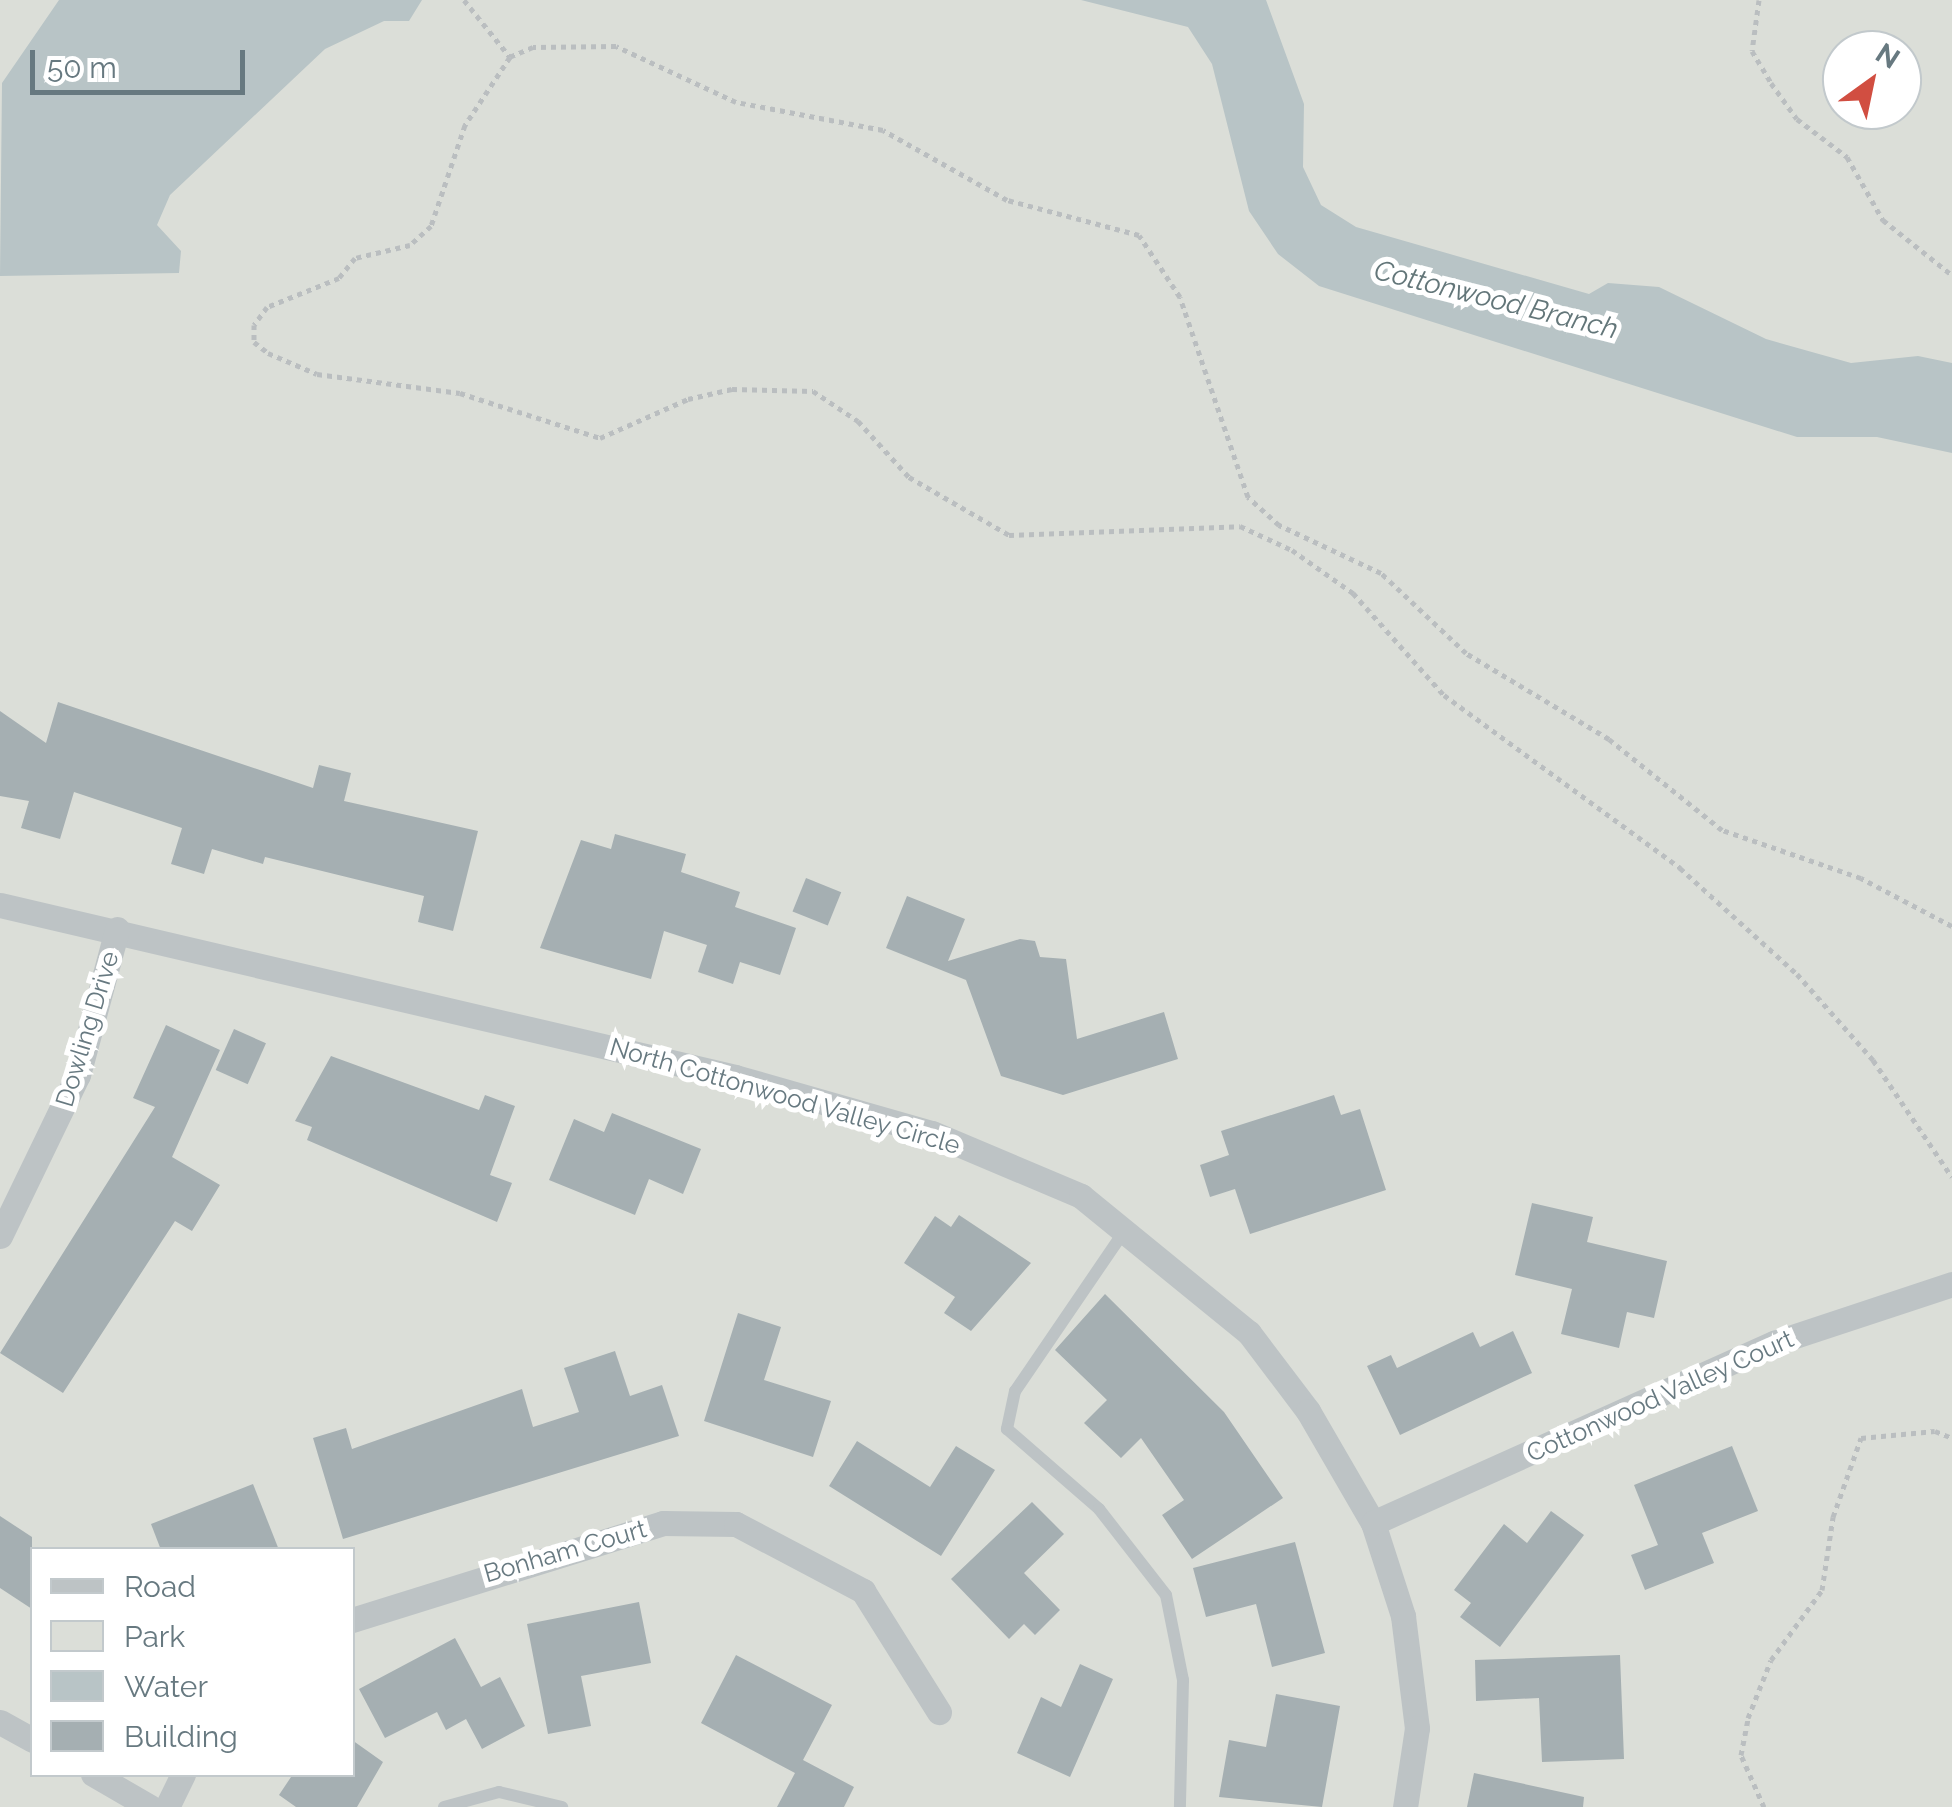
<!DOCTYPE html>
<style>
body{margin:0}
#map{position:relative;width:1952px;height:1807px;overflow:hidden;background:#fafaf8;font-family:Raleway,sans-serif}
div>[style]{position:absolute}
.green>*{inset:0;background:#dbded8}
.water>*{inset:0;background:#b8c4c6}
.building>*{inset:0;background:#a5afb2;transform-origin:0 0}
.path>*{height:5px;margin-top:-2.5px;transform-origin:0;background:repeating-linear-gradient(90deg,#babec0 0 5px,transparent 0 10px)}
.service>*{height:12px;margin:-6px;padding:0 6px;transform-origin:6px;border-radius:6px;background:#bdc3c5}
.minor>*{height:25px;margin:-12.5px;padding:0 12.5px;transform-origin:12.5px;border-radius:12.5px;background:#bdc3c5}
span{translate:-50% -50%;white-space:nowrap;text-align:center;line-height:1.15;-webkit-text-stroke:10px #fff;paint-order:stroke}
.street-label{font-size:25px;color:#677980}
.water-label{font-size:28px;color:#637679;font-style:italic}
.legend{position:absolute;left:30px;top:1547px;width:325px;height:230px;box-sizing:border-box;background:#fff;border:2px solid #c2c9cc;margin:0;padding:12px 18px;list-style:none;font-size:30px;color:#677980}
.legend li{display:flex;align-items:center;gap:20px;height:50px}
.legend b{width:50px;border:2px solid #c2c9cc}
.north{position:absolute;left:1822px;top:30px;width:100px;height:100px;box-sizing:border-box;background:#fff;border:2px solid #c2c9cc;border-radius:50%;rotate:33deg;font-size:28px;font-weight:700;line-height:40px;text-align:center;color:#677980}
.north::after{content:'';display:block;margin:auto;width:35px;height:45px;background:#d14e41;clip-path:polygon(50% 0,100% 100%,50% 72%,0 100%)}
.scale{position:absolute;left:30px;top:50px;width:215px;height:45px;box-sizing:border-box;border:5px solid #677980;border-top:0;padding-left:12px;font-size:30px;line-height:35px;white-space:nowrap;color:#677980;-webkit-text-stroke:8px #fff;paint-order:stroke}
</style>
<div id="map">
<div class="green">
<i style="clip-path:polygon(evenodd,0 0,1952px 0,1952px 1807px,0 1807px,0 0,1842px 50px,1902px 50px,1902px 110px,1842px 110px,1842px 50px,0 0,32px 1550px,352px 1550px,352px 1774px,32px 1774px,32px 1550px)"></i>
</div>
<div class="water">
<i style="clip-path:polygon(59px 0,422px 0,409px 21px,384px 21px,325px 49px,170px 195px,157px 225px,181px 251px,179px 273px,0 276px,2px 83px)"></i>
<i style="clip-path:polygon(1081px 0,1266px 0,1304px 104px,1303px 167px,1321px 205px,1356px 227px,1589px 294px,1608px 283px,1659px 287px,1766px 339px,1851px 363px,1918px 356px,1952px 363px,1952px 453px,1877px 437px,1797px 437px,1319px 286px,1278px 254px,1249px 211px,1212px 64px,1188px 27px)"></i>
</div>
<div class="building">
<i style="clip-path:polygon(58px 702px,313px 788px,319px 765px,351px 773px,344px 801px,478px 831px,453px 931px,418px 922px,424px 896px,265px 857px,263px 864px,212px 849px,204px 874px,171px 864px,182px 828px,74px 792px,60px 839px,21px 828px,29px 801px,0 796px,0 711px,46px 743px)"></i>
<i style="clip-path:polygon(615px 834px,686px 854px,681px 872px,740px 892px,735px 907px,796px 928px,780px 975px,740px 962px,733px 984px,698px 972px,707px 945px,664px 931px,651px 979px,540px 948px,581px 840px,611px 849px)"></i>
<i style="left:806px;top:878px;width:38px;height:36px;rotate:22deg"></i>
<i style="clip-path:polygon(907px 896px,965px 919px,948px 961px,1020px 939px,1035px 941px,1040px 957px,1066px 959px,1077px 1039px,1164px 1012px,1178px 1059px,1063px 1095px,1001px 1076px,966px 980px,886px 948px)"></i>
<i style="clip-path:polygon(166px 1025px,220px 1050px,172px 1157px,220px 1185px,192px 1231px,175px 1221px,63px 1393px,0 1353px,155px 1107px,133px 1098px)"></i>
<i style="left:234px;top:1029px;width:35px;height:45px;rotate:24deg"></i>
<i style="clip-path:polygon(331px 1056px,479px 1110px,485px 1095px,515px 1106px,490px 1175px,512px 1183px,497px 1222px,307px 1140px,312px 1127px,295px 1121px)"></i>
<i style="clip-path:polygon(1334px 1095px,1341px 1115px,1360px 1109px,1386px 1190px,1250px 1234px,1235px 1189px,1210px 1197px,1200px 1165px,1229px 1155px,1221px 1131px)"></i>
<i style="clip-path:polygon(612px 1113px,701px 1149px,683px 1194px,649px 1179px,635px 1215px,549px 1180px,574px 1119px,604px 1132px)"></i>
<i style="clip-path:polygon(1532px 1203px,1593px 1217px,1587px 1242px,1667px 1261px,1654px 1318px,1627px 1312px,1619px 1348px,1561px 1334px,1572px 1289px,1515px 1275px)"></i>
<i style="clip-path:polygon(959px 1215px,1031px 1263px,971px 1331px,944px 1313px,955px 1297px,904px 1263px,935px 1216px,951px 1227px)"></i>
<i style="clip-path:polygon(1105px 1294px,1224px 1412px,1283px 1498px,1192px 1559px,1162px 1515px,1184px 1500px,1141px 1438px,1121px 1458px,1084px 1423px,1107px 1400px,1055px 1350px)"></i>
<i style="clip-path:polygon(738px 1313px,781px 1327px,764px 1380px,831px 1401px,813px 1457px,704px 1421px)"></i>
<i style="clip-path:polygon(1513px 1331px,1532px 1373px,1400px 1435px,1367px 1366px,1391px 1355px,1397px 1368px,1473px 1332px,1480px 1347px)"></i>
<i style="clip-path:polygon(615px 1351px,630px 1396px,662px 1385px,679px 1436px,343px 1539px,313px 1438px,346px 1428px,352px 1449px,522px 1389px,533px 1427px,579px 1412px,564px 1368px)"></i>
<i style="clip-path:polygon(857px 1441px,930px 1487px,956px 1446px,995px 1470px,941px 1556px,829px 1486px)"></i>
<i style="clip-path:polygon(1732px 1446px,1758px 1511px,1702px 1533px,1714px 1563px,1645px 1590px,1631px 1555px,1658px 1545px,1634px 1485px)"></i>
<i style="clip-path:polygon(253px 1484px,279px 1550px,161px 1550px,151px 1524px)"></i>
<i style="clip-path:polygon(1032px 1502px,1064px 1534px,1024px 1573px,1060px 1610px,1035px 1635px,1024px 1624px,1009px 1639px,951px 1579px)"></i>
<i style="clip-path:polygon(1551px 1511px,1584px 1535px,1500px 1647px,1460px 1617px,1471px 1603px,1454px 1590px,1504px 1524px,1527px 1543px)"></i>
<i style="clip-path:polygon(0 1516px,32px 1537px,32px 1609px,0 1588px)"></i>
<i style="clip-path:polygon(1295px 1542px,1325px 1653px,1272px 1667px,1256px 1604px,1206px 1617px,1193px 1568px)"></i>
<i style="clip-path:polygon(639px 1602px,651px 1663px,581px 1676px,591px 1726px,548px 1734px,527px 1624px)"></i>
<i style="clip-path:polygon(455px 1638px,481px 1687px,500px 1677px,525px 1726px,482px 1749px,466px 1719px,446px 1730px,437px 1712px,385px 1738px,359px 1689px)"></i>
<i style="clip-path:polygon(736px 1655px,832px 1705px,803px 1760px,854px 1787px,844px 1807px,777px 1807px,795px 1773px,701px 1723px)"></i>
<i style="clip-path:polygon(1620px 1655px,1624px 1759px,1542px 1762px,1539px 1698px,1476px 1701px,1475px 1660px)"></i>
<i style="clip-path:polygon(1080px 1664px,1113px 1679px,1070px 1777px,1017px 1753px,1041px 1697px,1061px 1707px)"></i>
<i style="clip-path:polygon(1276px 1694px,1340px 1706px,1322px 1807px,1219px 1797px,1229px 1740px,1266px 1747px)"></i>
<i style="clip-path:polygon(352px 1740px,383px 1762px,357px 1807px,296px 1807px,279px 1795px,293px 1774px,352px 1774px)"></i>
<i style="clip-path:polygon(1474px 1773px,1584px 1797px,1583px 1807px,1467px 1807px)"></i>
</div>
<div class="path">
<i style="left:464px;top:0;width:73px;rotate:51.1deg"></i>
<i style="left:1759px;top:0;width:51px;rotate:97.8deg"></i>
<i style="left:1752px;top:51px;width:37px;rotate:59deg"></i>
<i style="left:1771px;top:83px;width:44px;rotate:54.2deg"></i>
<i style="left:1797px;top:119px;width:63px;rotate:37.2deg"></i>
<i style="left:1847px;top:157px;width:73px;rotate:60.3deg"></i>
<i style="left:1883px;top:220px;width:88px;rotate:38.6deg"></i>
<i style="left:1952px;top:926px;width:103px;rotate:-152.2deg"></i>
<i style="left:1861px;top:878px;width:147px;rotate:-160.9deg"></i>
<i style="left:1722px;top:830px;width:145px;rotate:-141.2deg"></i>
<i style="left:1609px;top:739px;width:167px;rotate:-149deg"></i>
<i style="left:1466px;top:653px;width:117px;rotate:-136.7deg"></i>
<i style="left:1381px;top:573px;width:113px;rotate:-154.8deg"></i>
<i style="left:1279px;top:525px;width:42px;rotate:-137.9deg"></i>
<i style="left:1248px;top:497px;width:211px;rotate:-108.8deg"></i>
<i style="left:1180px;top:297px;width:74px;rotate:-123.5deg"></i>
<i style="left:1139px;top:235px;width:137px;rotate:-165.1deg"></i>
<i style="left:1007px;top:200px;width:142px;rotate:-150.6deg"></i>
<i style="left:883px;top:130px;width:150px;rotate:-169.2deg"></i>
<i style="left:736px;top:102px;width:132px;rotate:-155deg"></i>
<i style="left:616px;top:46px;width:83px;rotate:179.3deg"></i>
<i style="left:533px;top:47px;width:25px;rotate:157deg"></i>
<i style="left:510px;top:57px;width:82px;rotate:123.5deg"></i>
<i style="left:465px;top:125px;width:107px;rotate:108.6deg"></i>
<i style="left:431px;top:226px;width:28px;rotate:138deg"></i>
<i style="left:410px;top:245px;width:57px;rotate:166.7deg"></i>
<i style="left:355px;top:258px;width:26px;rotate:129deg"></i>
<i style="left:339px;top:278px;width:78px;rotate:158.1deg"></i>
<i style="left:267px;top:307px;width:22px;rotate:126deg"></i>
<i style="left:254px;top:325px;width:17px;rotate:90deg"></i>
<i style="left:254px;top:342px;width:18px;rotate:38deg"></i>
<i style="left:268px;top:353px;width:53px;rotate:23.2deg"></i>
<i style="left:317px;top:374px;width:144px;rotate:7.6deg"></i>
<i style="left:460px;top:393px;width:147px;rotate:17.8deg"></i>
<i style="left:600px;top:438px;width:96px;rotate:-23.9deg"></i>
<i style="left:688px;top:399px;width:45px;rotate:-12.8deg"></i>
<i style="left:732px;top:389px;width:81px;rotate:1.4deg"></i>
<i style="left:813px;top:391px;width:54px;rotate:33.7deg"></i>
<i style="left:858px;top:421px;width:76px;rotate:47.7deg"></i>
<i style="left:909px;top:477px;width:116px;rotate:30.1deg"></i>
<i style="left:1009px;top:535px;width:231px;rotate:-2.2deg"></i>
<i style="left:1240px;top:526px;width:57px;rotate:24.8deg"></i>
<i style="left:1292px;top:550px;width:75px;rotate:35.2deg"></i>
<i style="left:1353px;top:593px;width:137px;rotate:48.3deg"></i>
<i style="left:1444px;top:695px;width:293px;rotate:36.2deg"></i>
<i style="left:1680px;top:868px;width:158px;rotate:42.2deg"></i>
<i style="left:1797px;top:974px;width:115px;rotate:48.5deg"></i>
<i style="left:1873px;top:1060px;width:141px;rotate:56deg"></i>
<i style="left:1764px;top:1807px;width:57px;rotate:-113.9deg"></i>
<i style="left:1741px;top:1755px;width:38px;rotate:-79deg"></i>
<i style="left:1748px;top:1718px;width:62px;rotate:-68.4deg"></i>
<i style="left:1771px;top:1660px;width:87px;rotate:-53.9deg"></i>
<i style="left:1822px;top:1590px;width:74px;rotate:-81.4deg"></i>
<i style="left:1833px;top:1517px;width:84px;rotate:-70.5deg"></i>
<i style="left:1861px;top:1438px;width:74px;rotate:-5.4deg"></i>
<i style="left:1935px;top:1431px;width:18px;rotate:22deg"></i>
</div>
<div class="service">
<i style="left:1125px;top:1230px;width:195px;rotate:124.3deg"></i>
<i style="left:1015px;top:1391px;width:39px;rotate:102deg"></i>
<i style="left:1007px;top:1429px;width:122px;rotate:41deg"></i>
<i style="left:1099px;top:1509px;width:109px;rotate:52.1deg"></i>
<i style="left:1166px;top:1595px;width:87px;rotate:78.7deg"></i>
<i style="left:1183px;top:1680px;width:127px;rotate:91.4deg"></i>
<i style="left:444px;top:1807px;width:57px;rotate:-15.3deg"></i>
<i style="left:499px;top:1792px;width:65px;rotate:13.4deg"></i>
</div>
<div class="minor">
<i style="left:0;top:905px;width:755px;rotate:13.17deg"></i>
<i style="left:735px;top:1077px;width:205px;rotate:15.9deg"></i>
<i style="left:932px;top:1133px;width:162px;rotate:22.9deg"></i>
<i style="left:1081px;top:1196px;width:217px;rotate:39.2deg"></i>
<i style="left:1249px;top:1333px;width:98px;rotate:52.9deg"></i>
<i style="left:1308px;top:1411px;width:129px;rotate:59.9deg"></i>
<i style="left:1373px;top:1523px;width:98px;rotate:72.1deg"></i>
<i style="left:1403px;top:1616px;width:113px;rotate:82.9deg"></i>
<i style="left:1417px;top:1728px;width:80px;rotate:98.6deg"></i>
<i style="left:0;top:1236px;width:179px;rotate:-64.2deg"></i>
<i style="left:78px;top:1075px;width:151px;rotate:-75deg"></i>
<i style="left:1373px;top:1523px;width:440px;rotate:-24.2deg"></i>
<i style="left:1774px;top:1343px;width:188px;rotate:-18.3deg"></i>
<i style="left:352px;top:1620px;width:326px;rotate:-17.3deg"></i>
<i style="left:663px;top:1523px;width:73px;rotate:0.8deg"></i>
<i style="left:736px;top:1524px;width:144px;rotate:27.8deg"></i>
<i style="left:863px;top:1591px;width:143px;rotate:57.9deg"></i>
<i style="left:0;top:1722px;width:37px;rotate:29deg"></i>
<i style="left:93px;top:1774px;width:66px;rotate:30.1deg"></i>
<i style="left:167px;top:1807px;width:37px;rotate:-64deg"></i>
</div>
<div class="street-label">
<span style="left:87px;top:1029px;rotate:-73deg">Dowling Drive</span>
<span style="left:785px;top:1096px;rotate:16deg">North Cottonwood Valley Circle</span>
<span style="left:1660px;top:1396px;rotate:-24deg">Cottonwood Valley Court</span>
<span style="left:565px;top:1551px;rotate:-16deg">Bonham Court</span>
</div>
<div class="water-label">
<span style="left:1496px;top:300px;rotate:14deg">Cottonwood Branch</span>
</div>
<ul class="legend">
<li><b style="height:12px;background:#bdc3c5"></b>Road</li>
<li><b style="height:28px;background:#dbded8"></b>Park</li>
<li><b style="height:28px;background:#b8c4c6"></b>Water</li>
<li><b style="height:28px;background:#a5afb2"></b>Building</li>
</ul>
<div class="north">N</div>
<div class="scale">50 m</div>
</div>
